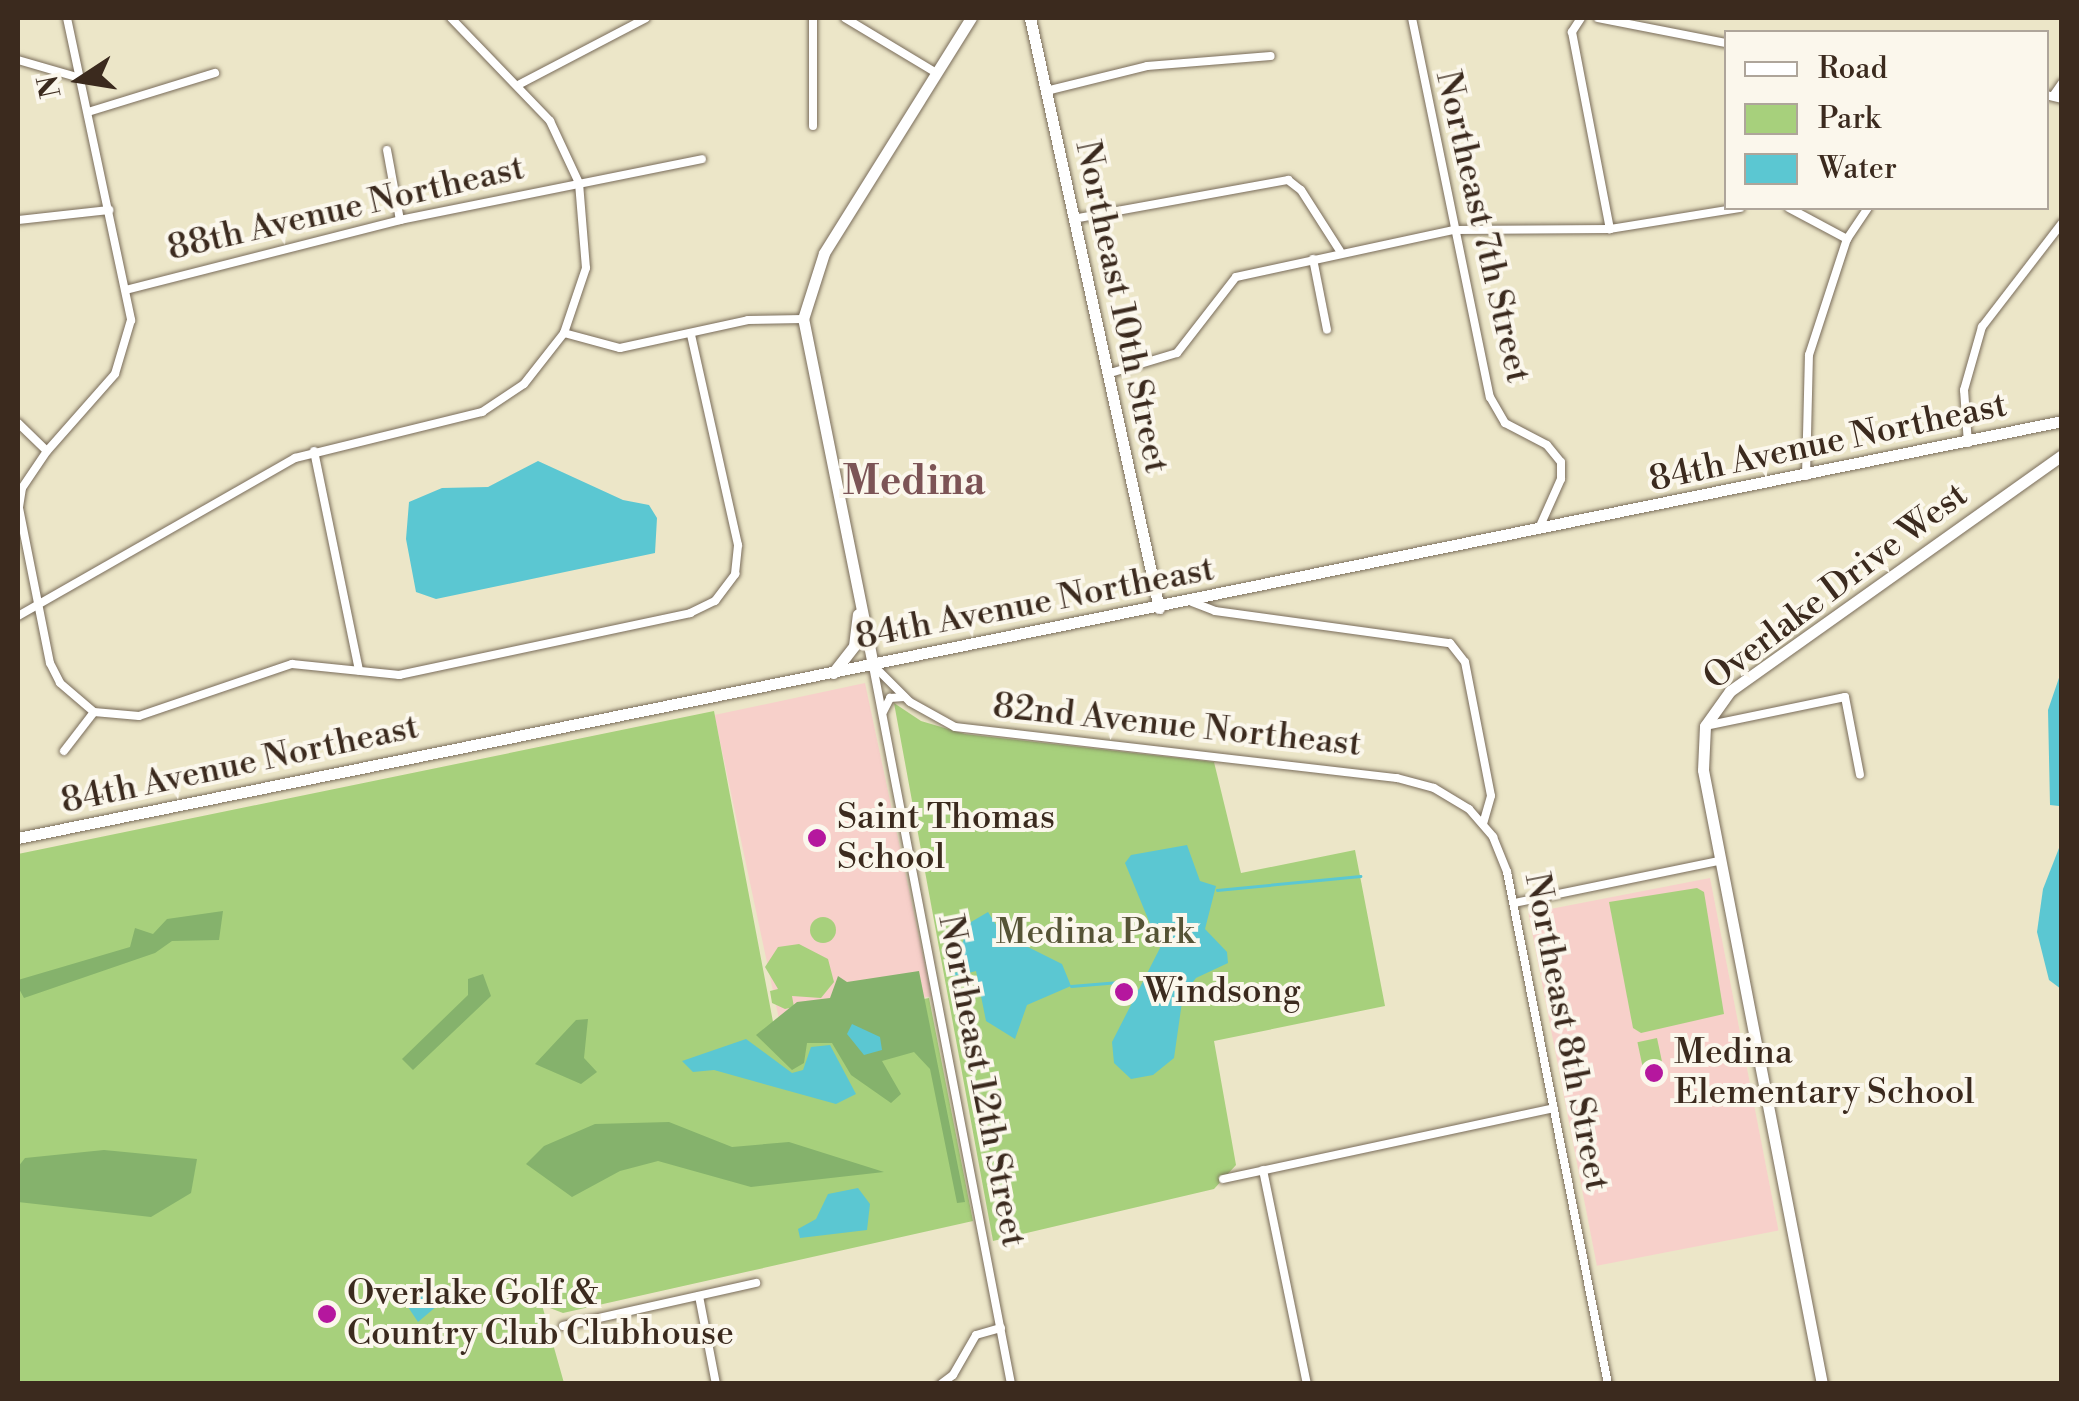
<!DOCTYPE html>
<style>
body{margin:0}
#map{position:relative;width:2079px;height:1401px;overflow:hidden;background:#ece6c8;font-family:"Libre Bodoni",serif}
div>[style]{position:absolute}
.built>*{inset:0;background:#f7d0ca;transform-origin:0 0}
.green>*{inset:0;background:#a7d07c;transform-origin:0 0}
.round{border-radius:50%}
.forest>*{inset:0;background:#85b26c}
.water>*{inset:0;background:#5bc7d2}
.stream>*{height:2.5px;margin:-1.25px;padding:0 1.25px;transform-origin:1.25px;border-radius:1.25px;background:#5bc7d2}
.roads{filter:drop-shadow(0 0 2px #796c5a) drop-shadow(0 0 2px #796c5a)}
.street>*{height:8px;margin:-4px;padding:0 4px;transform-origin:4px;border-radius:4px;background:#fff}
.secondary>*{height:11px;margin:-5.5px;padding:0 5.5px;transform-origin:5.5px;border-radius:5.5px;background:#fff}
.dots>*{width:28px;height:28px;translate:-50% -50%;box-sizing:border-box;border:5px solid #fbf7ec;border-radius:50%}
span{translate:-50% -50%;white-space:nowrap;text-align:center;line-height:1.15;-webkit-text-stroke:8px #fbf7ec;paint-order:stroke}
.street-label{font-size:35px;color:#3b2a1e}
.poi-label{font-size:35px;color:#3b2a1e}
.left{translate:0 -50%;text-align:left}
.park-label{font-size:35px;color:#565436}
.quarter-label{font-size:40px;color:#7c5456;font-weight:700}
.frame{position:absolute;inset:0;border:20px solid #3b2a1e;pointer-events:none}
.legend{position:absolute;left:1724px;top:30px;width:325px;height:180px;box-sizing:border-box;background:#fbf7ec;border:2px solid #aea59a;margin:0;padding:12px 18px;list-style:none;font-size:30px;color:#3b2a1e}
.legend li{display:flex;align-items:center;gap:20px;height:50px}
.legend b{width:50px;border:2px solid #aea59a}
.north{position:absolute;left:30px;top:30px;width:100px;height:100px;-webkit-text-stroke:8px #fbf7ec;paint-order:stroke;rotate:258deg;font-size:28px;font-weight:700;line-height:40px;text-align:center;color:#3b2a1e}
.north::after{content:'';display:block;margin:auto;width:35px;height:45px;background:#3b2a1e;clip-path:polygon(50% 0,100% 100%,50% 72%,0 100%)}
</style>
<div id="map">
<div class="built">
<i style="left:865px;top:683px;width:320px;height:154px;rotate:78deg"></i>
<i style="left:1710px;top:878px;width:359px;height:185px;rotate:79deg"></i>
</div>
<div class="green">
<i style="clip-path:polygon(894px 703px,921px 721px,965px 734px,1214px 762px,1241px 873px,1355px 850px,1385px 1006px,1214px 1041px,1236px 1165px,1214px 1189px,993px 1241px)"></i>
<i style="clip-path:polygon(714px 711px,774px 1027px,929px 998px,973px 1221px,563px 1313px,542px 1305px,564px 1383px,18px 1384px,18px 854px)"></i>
<i style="clip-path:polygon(1697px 888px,1704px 892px,1724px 1014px,1641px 1033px,1633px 1028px,1609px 902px)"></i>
<i class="round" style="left:810px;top:917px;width:26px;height:26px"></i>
<i style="clip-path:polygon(799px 944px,828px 959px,834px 982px,821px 998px,792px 996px,794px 1007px,785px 1009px,772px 1003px,770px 991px,778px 989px,765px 967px,778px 947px)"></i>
<i style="left:1657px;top:1038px;width:35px;height:20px;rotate:78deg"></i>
</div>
<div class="forest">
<i style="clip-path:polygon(223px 911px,219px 940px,172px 941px,155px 953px,24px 998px,18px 987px,18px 980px,130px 947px,135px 928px,153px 934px,167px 919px)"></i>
<i style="clip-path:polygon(919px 971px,965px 1202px,957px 1203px,930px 1069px,914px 1052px,882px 1061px,901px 1094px,891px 1103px,851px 1075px,832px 1043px,807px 1043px,804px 1063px,792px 1070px,756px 1035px,797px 1002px,830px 998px,838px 976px,847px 982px)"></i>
<i style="clip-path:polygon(483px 974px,491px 996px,413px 1070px,402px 1059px,468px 995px,468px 979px)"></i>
<i style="clip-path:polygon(588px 1019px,584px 1058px,597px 1072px,581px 1084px,535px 1064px,576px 1020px)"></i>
<i style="clip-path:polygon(669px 1122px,732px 1147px,789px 1142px,884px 1172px,751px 1187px,658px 1161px,620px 1171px,572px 1197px,526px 1164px,544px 1146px,595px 1124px)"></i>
<i style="clip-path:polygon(104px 1150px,197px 1159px,191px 1193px,151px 1217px,18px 1202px,18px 1167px,25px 1158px)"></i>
</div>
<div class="water">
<i style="clip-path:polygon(538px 461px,623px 500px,649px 505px,657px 518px,655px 553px,436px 599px,416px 592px,406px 539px,409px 502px,442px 488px,488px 487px)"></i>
<i style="clip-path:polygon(2061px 672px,2061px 816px,2059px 806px,2050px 805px,2048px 710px)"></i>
<i style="clip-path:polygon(2061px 843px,2061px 989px,2049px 980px,2037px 932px,2043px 889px)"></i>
<i style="clip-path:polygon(1187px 845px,1200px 881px,1216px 886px,1205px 929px,1227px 952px,1228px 963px,1196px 978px,1183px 995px,1174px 1058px,1153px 1075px,1131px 1079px,1114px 1063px,1112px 1042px,1160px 948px,1125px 863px,1131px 855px)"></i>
<i style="clip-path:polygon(988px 912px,1002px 934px,1062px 964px,1071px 986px,1027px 1005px,1015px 1039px,986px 1021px,976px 971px,965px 974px,959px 951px,971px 922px)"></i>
<i style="clip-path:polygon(852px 1024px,880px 1037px,882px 1050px,864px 1055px,847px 1034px)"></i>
<i style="clip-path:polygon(746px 1039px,792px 1073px,803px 1070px,811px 1047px,830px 1045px,856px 1094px,836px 1104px,714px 1070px,693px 1072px,682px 1061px)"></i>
<i style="clip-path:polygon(858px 1188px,870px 1204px,867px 1230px,800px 1238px,798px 1229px,816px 1219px,828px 1194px)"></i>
<i style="clip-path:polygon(434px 1285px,444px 1300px,418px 1322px,406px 1304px)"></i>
</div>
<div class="stream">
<i style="left:1217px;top:890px;width:144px;rotate:-5.6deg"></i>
<i style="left:953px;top:974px;width:10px;rotate:-11deg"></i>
<i style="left:1071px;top:986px;width:48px;rotate:-4.8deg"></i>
<i style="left:1119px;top:982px;width:23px;rotate:25deg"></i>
</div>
<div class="roads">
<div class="street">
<i style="left:67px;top:18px;width:309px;rotate:78deg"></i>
<i style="left:131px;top:320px;width:56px;rotate:106.5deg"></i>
<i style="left:115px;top:374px;width:103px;rotate:131.4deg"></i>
<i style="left:47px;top:451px;width:45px;rotate:124deg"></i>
<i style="left:22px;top:488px;width:20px;rotate:99deg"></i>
<i style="left:19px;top:508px;width:158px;rotate:78.7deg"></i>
<i style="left:50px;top:663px;width:22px;rotate:63deg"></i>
<i style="left:60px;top:683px;width:45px;rotate:40.5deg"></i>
<i style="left:94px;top:712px;width:45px;rotate:5.1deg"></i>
<i style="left:139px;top:716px;width:162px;rotate:-18.8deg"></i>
<i style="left:292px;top:664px;width:108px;rotate:5.9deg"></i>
<i style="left:399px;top:675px;width:298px;rotate:-12deg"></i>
<i style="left:690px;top:613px;width:28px;rotate:-26deg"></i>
<i style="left:715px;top:601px;width:34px;rotate:-53deg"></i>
<i style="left:735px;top:574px;width:29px;rotate:-84deg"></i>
<i style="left:738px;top:545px;width:216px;rotate:-102.6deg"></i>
<i style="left:451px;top:18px;width:143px;rotate:46.1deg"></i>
<i style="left:550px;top:121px;width:68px;rotate:64.9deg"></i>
<i style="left:579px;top:183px;width:85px;rotate:85.3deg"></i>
<i style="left:586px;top:268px;width:69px;rotate:108.7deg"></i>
<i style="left:845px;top:18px;width:105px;rotate:31deg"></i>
<i style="left:1412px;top:18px;width:387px;rotate:78.4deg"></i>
<i style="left:1490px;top:397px;width:30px;rotate:60deg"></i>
<i style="left:1505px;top:423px;width:47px;rotate:27.6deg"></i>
<i style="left:1547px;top:445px;width:22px;rotate:51deg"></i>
<i style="left:1561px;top:462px;width:17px;rotate:90deg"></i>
<i style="left:1561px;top:479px;width:51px;rotate:114.1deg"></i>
<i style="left:1581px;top:18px;width:17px;rotate:123deg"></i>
<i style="left:1572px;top:32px;width:201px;rotate:79.1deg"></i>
<i style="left:1598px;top:18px;width:130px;rotate:11.1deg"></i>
<i style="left:18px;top:60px;width:65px;rotate:16.2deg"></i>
<i style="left:520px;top:84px;width:142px;rotate:-27.6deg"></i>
<i style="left:1046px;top:91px;width:104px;rotate:-13.9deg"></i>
<i style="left:1147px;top:66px;width:124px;rotate:-4.6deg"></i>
<i style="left:2046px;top:95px;width:16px;rotate:14deg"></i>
<i style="left:2053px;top:96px;width:16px;rotate:-55deg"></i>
<i style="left:88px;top:112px;width:133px;rotate:-17.1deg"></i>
<i style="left:813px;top:126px;width:108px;rotate:-90deg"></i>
<i style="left:387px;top:150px;width:71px;rotate:79.5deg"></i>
<i style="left:1789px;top:208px;width:66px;rotate:28.1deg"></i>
<i style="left:1073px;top:219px;width:219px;rotate:-10.3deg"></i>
<i style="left:1288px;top:180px;width:16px;rotate:38deg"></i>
<i style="left:1301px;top:190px;width:72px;rotate:57.4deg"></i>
<i style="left:18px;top:220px;width:92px;rotate:-6.3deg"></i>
<i style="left:1313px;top:259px;width:72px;rotate:78.8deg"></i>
<i style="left:126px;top:290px;width:283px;rotate:-14.3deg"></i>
<i style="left:400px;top:220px;width:308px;rotate:-11.4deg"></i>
<i style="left:1107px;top:374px;width:73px;rotate:-16.7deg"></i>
<i style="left:1177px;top:353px;width:96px;rotate:-52.2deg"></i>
<i style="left:1236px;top:277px;width:223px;rotate:-12.2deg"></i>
<i style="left:1454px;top:230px;width:156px;rotate:-0.4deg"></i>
<i style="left:1610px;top:229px;width:132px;rotate:-9.2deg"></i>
<i style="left:18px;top:423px;width:40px;rotate:44deg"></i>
<i style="left:1968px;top:443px;width:53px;rotate:-94.3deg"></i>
<i style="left:1964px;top:390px;width:66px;rotate:-74.1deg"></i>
<i style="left:1982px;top:327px;width:131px;rotate:-52.4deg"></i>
<i style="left:314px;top:451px;width:224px;rotate:78.4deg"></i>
<i style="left:1806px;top:476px;width:121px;rotate:-88.6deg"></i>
<i style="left:1809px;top:355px;width:122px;rotate:-71.9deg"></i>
<i style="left:1847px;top:239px;width:37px;rotate:-56deg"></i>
<i style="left:1192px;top:602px;width:25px;rotate:21deg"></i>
<i style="left:1215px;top:611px;width:237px;rotate:7.8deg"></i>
<i style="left:1450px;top:643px;width:24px;rotate:52deg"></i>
<i style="left:1465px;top:662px;width:136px;rotate:79deg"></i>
<i style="left:1491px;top:796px;width:29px;rotate:106deg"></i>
<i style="left:18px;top:616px;width:319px;rotate:-29.7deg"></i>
<i style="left:295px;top:458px;width:193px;rotate:-13.8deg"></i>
<i style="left:482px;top:412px;width:50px;rotate:-33.7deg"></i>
<i style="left:524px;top:384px;width:65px;rotate:-51.9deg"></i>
<i style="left:564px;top:333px;width:58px;rotate:15deg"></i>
<i style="left:620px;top:348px;width:131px;rotate:-12.3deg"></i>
<i style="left:748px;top:320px;width:55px;rotate:-1deg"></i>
<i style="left:873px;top:665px;width:52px;rotate:45deg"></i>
<i style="left:910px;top:702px;width:51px;rotate:29.1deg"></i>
<i style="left:955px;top:727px;width:445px;rotate:6.6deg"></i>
<i style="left:1397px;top:778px;width:38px;rotate:15deg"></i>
<i style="left:1434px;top:788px;width:41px;rotate:31deg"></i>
<i style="left:1469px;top:809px;width:37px;rotate:49deg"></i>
<i style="left:1493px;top:837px;width:38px;rotate:68deg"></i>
<i style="left:1507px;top:872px;width:522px;rotate:78.84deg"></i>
<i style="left:873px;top:666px;width:731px;rotate:79.12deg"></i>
<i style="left:883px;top:712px;width:16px;rotate:-63deg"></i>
<i style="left:890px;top:698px;width:14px;rotate:-4deg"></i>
<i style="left:1705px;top:726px;width:143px;rotate:-11.7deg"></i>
<i style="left:1845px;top:697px;width:79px;rotate:79.1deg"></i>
<i style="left:64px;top:751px;width:49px;rotate:-52.4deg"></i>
<i style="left:1514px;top:903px;width:209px;rotate:-11.6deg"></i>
<i style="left:1263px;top:1170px;width:218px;rotate:78.4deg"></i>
<i style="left:1223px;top:1179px;width:338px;rotate:-12.1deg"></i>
<i style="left:699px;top:1296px;width:90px;rotate:79.1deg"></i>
<i style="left:563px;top:1326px;width:198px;rotate:-12.6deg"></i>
<i style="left:941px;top:1384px;width:15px;rotate:-37deg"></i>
<i style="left:953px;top:1375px;width:46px;rotate:-60.1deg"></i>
<i style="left:976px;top:1335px;width:26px;rotate:-16deg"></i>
</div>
<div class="secondary">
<i style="left:1030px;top:18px;width:604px;rotate:77.67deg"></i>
<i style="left:873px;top:665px;width:353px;rotate:-101.4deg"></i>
<i style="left:803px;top:319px;width:69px;rotate:-72.3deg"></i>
<i style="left:824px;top:253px;width:277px;rotate:-58deg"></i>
<i style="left:833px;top:673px;width:34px;rotate:-52deg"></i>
<i style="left:854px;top:646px;width:32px;rotate:-83deg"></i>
<i style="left:18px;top:838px;width:2086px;rotate:-11.53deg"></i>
<i style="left:1822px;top:1384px;width:625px;rotate:-100.97deg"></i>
<i style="left:1703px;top:770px;width:44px;rotate:-87.4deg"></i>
<i style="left:1705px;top:726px;width:43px;rotate:-54.5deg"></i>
<i style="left:1730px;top:691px;width:407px;rotate:-35.4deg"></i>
</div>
</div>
<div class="dots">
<i style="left:817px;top:838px;background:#b5179e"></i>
<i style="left:1124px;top:992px;background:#b5179e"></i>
<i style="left:1654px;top:1073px;background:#b5179e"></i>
<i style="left:327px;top:1314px;background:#b5179e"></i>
</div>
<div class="street-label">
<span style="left:346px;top:209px;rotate:-13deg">88th Avenue Northeast</span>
<span style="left:1482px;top:227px;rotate:77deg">Northeast 7th Street</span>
<span style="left:1121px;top:307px;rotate:78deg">Northeast 10th Street</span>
<span style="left:1828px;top:443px;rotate:-12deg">84th Avenue Northeast</span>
<span style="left:1836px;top:587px;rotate:-37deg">Overlake Drive West</span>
<span style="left:1035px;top:604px;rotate:-11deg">84th Avenue Northeast</span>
<span style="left:1177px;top:726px;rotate:6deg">82nd Avenue Northeast</span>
<span style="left:240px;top:765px;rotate:-12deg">84th Avenue Northeast</span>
<span style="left:1566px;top:1032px;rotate:79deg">Northeast 8th Street</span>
<span style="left:981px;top:1081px;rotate:79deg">Northeast 12th Street</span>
</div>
<div class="poi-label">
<span class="left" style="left:837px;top:838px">Saint Thomas<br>School</span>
<span class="left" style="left:1144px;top:992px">Windsong</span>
<span class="left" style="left:1674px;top:1073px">Medina<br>Elementary School</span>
<span class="left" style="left:347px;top:1314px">Overlake Golf &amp;<br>Country Club Clubhouse</span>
</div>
<div class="park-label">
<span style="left:1095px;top:933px">Medina Park</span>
</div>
<div class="quarter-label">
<span style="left:914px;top:482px">Medina</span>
</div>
<div class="frame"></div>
<ul class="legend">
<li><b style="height:12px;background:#fff"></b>Road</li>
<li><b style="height:28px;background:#a7d07c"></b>Park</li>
<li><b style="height:28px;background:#5bc7d2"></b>Water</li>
</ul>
<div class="north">N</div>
</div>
